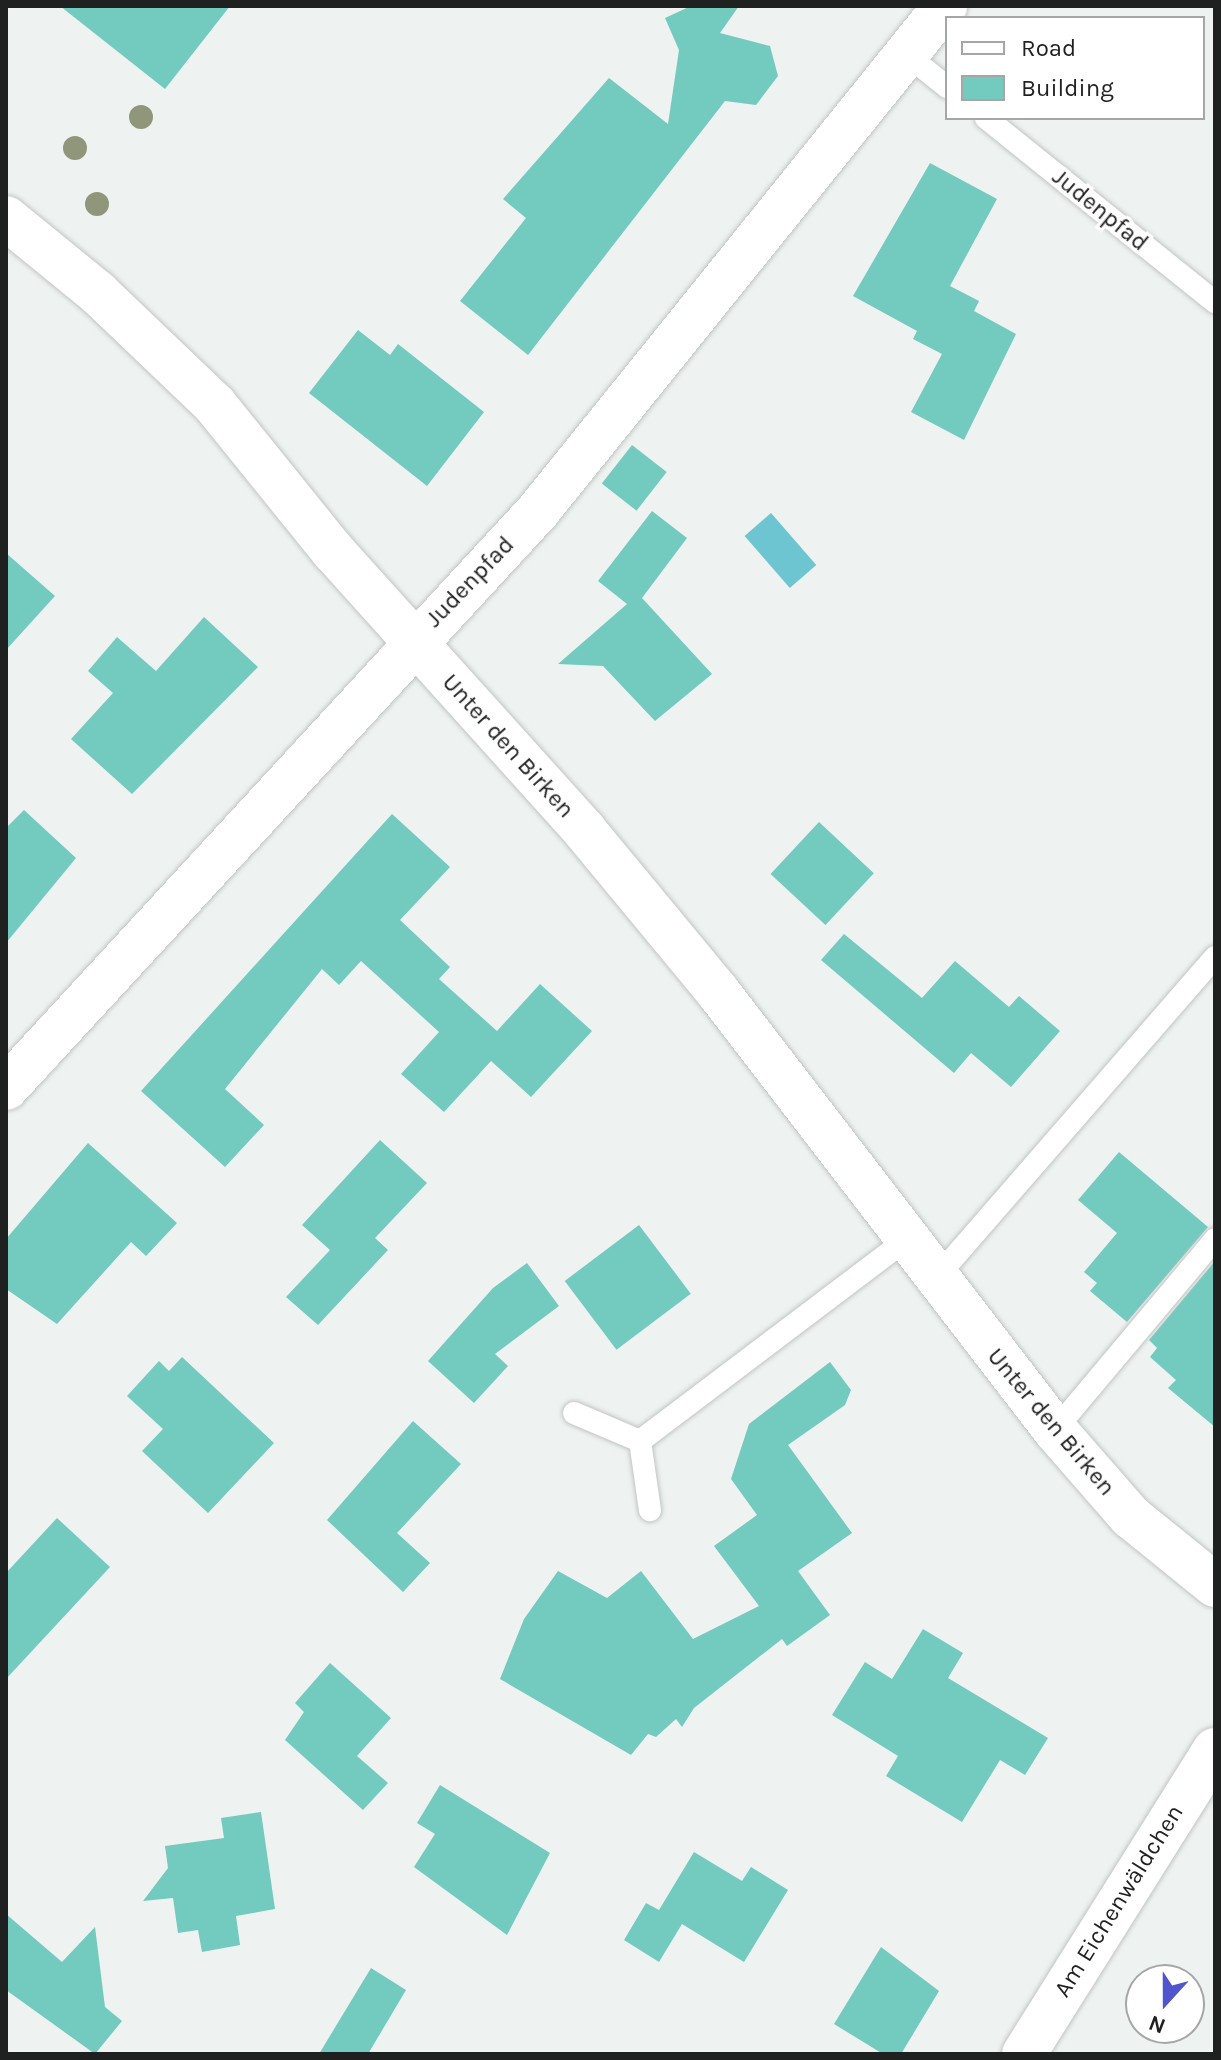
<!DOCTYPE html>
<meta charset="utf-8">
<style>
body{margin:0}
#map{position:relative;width:1221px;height:2060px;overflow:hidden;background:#eef2f0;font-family:Karla,sans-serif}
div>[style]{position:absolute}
.water>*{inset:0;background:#6ec5d2;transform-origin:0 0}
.building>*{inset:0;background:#73cabf;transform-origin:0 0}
.roads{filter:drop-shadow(0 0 2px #c1c5c3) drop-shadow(0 0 2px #c1c5c3)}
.service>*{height:22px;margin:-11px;padding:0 11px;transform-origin:11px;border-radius:11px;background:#fff}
.minor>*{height:44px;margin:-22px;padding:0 22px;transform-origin:22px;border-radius:22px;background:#fff}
.trees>*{width:24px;height:24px;margin:-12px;border-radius:50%;background:#8f967a}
span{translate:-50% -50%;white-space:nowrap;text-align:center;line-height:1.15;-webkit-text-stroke:7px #fff;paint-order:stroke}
.street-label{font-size:24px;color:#1f2120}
.frame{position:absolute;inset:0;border:8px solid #1f2120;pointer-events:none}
.legend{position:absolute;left:945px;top:16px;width:260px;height:104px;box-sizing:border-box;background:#fff;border:2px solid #a5a6a6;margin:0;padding:10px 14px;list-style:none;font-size:24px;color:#1f2120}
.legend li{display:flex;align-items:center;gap:16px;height:40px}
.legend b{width:40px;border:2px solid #a5a6a6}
.north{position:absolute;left:1125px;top:1964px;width:80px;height:80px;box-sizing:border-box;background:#fff;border:2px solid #a5a6a6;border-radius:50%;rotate:201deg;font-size:22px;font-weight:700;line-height:32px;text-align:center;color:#1f2120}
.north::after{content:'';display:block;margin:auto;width:28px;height:36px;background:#5155cb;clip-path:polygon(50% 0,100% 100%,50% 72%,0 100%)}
</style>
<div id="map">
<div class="water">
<i style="left:771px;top:513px;width:69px;height:35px;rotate:49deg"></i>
</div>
<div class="building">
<i style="clip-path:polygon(60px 6px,230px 6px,165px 89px)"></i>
<i style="clip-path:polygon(691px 6px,739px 6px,720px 33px,770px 46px,778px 76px,756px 105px,725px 101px,528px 355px,460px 301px,526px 218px,503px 199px,609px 78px,668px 124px,679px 50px,665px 18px)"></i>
<i style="clip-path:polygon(930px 163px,997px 199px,950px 286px,979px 301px,974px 311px,1016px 334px,964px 440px,911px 412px,942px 354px,913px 339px,917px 331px,853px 296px)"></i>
<i style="clip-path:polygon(358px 330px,390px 355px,398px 344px,484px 412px,427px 486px,309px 393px)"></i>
<i style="left:632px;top:445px;width:44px;height:49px;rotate:38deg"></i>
<i style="clip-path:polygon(652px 511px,687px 538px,642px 598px,712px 674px,655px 721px,603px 666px,558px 664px,627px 604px,598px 581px)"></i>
<i style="clip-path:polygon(6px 553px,55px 596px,6px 650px)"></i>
<i style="clip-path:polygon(204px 617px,258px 667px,132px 794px,71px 739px,113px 693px,88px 671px,117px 637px,156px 671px)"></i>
<i style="clip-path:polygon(24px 810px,76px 858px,6px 943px,6px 828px)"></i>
<i style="clip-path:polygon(392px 814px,450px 867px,400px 920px,450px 967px,439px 979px,497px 1031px,540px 984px,592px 1031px,531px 1097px,491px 1061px,444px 1112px,401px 1074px,439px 1032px,361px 961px,339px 985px,322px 969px,225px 1089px,264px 1125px,225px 1167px,141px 1091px)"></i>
<i style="left:819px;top:822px;width:75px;height:71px;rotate:43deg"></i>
<i style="clip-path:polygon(844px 934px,922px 998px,955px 961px,1009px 1007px,1019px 996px,1060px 1031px,1011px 1087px,971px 1053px,954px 1073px,821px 960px)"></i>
<i style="clip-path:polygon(380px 1140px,427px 1183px,375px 1238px,388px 1250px,318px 1325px,286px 1297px,330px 1250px,302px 1225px)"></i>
<i style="clip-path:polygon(88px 1143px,177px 1223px,146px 1256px,131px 1242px,57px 1324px,6px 1289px,6px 1239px)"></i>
<i style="clip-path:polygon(1119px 1152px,1208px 1227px,1127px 1322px,1090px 1291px,1097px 1283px,1084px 1272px,1117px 1233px,1078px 1200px)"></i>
<i style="left:639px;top:1225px;width:86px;height:93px;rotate:53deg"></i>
<i style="clip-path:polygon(1215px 1261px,1215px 1427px,1168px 1388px,1176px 1380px,1150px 1357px,1157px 1348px,1149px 1340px)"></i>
<i style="clip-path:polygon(527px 1263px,559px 1306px,495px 1354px,508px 1366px,474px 1403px,428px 1361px,493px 1288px)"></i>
<i style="clip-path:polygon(182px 1357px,274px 1443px,208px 1513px,142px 1451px,163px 1429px,127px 1396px,159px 1361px,169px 1371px)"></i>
<i style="clip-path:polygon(830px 1362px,851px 1390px,845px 1405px,788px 1445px,852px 1533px,798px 1571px,830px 1615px,787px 1646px,782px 1639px,694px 1708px,682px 1727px,676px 1719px,656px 1737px,648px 1734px,631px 1755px,500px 1679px,524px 1619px,558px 1571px,607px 1598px,641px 1571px,693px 1639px,759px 1606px,714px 1546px,757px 1515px,731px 1479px,749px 1424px)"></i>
<i style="clip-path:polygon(413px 1421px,461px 1464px,397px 1533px,430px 1563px,403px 1592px,327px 1520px)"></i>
<i style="clip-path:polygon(57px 1518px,110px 1567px,6px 1679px,6px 1573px)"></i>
<i style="clip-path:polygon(923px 1629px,963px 1653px,948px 1678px,1048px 1738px,1025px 1775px,1000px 1760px,962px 1822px,886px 1776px,898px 1756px,832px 1715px,865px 1662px,892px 1679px)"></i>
<i style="clip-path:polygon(330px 1663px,391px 1718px,357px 1756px,388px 1783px,363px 1810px,285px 1740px,304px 1712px,295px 1703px)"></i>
<i style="clip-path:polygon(440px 1785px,550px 1853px,507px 1935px,414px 1867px,435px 1834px,417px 1823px)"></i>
<i style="clip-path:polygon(261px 1812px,275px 1909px,236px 1916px,240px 1945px,202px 1952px,198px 1930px,178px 1933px,173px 1898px,143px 1901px,168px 1868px,165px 1846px,224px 1838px,221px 1818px)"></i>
<i style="clip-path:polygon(694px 1852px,742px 1881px,751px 1867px,788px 1890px,744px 1962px,682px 1924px,659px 1962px,624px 1940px,646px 1903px,659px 1910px)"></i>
<i style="clip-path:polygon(6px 1914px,62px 1962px,95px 1927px,105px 2007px,122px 2021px,95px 2054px,6px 1990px)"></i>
<i style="clip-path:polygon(881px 1947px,939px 1991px,901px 2054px,883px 2054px,834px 2024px)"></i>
<i style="clip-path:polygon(371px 1968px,406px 1990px,368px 2054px,319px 2054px)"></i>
</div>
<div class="roads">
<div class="service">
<i style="left:906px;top:54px;width:53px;rotate:38.8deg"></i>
<i style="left:986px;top:118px;width:294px;rotate:38.8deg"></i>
<i style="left:936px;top:1278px;width:425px;rotate:-49deg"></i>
<i style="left:574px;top:1413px;width:72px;rotate:23deg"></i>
<i style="left:640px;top:1441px;width:70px;rotate:81.8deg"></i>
<i style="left:1055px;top:1430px;width:249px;rotate:-50deg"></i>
<i style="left:640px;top:1441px;width:333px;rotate:-37.1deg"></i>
</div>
<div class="minor">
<i style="left:6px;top:218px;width:119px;rotate:39.2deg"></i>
<i style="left:98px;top:293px;width:162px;rotate:43.7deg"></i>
<i style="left:215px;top:405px;width:188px;rotate:51.1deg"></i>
<i style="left:333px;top:551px;width:375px;rotate:48deg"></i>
<i style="left:584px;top:830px;width:210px;rotate:50.4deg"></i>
<i style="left:718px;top:992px;width:553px;rotate:52.43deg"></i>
<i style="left:1055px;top:1430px;width:116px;rotate:48.9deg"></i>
<i style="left:1131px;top:1517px;width:108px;rotate:39deg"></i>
<i style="left:6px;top:1088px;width:785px;rotate:-47.32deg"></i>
<i style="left:538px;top:511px;width:649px;rotate:-51.13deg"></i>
<i style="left:1024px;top:2054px;width:359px;rotate:-57.9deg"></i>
</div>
</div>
<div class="trees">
<i style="left:141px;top:117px"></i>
<i style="left:75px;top:148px"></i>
<i style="left:97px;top:204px"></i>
</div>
<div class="street-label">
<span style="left:1100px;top:210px;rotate:39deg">Judenpfad</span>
<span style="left:470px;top:582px;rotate:-46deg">Judenpfad</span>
<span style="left:508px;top:746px;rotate:48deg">Unter den Birken</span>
<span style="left:1051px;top:1422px;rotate:50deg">Unter den Birken</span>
<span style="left:1119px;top:1901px;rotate:-58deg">Am Eichenwäldchen</span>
</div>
<div class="frame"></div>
<ul class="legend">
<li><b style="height:10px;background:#fff"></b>Road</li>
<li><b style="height:22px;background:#73cabf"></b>Building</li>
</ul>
<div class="north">N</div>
</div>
